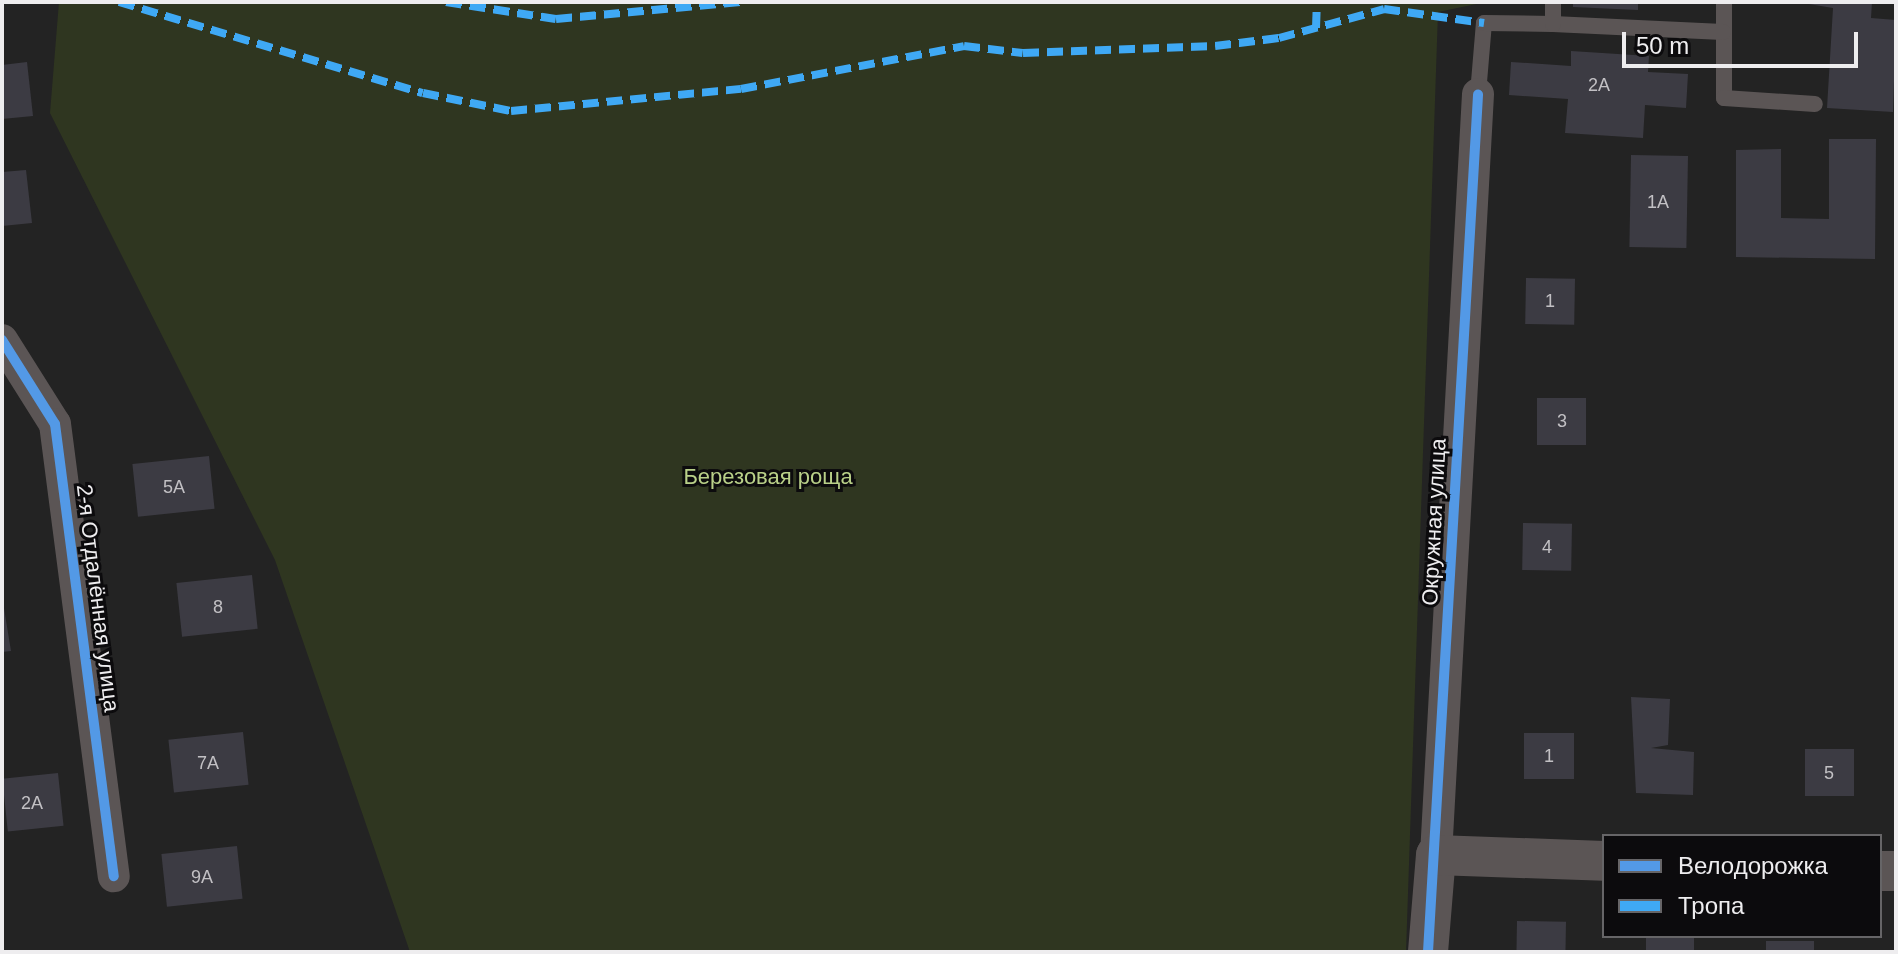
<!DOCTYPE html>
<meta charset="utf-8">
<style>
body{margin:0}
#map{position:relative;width:1898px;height:954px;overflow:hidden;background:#232323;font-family:Helvetica,sans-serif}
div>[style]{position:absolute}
.green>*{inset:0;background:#2f3620}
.building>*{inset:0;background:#3c3b43;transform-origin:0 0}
.service>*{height:16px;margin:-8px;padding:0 8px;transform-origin:8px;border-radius:8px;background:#5b5555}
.minor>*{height:32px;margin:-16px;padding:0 16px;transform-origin:16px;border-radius:16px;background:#5b5555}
.tertiary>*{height:40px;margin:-20px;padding:0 20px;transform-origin:20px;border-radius:20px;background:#5b5555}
.quiet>*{height:8px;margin-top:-4px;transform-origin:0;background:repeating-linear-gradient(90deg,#3fa9f5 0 16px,transparent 0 24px)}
.cycleway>*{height:10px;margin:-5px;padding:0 5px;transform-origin:5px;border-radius:5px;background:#5399e6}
span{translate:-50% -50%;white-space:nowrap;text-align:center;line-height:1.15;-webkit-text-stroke:6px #0c0b0d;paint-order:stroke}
.number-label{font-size:18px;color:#c2c0c4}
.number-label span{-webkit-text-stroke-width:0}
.park-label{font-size:22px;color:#b9d088}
.street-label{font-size:22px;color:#eeedef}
.frame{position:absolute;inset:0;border:4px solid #eeedef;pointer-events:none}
.legend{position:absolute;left:1602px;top:834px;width:280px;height:104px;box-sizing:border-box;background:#0c0b0d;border:2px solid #666567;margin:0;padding:10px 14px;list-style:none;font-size:24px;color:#eeedef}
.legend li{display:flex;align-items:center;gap:16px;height:40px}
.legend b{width:40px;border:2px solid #666567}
.scale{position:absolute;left:1622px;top:32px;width:236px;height:36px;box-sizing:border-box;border:4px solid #eeedef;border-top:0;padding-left:10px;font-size:24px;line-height:28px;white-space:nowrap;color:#eeedef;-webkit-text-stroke:6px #0c0b0d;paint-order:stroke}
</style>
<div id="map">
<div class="green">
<i style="clip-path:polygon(59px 2px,1486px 2px,1438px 12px,1406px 952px,410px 952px,275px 560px,50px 113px)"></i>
</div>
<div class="building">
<i style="clip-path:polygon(1573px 2px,1638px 2px,1638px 10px,1573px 7px)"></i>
<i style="clip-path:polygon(1797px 2px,1872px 2px,1871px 18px,1896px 20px,1893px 112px,1827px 108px,1833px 8px)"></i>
<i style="clip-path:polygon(1571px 51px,1649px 56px,1648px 72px,1688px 74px,1686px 108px,1645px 105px,1643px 138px,1565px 133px,1568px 99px,1509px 95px,1511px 62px,1571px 66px)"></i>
<i style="clip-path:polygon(27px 62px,33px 116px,2px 119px,2px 65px)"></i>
<i style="clip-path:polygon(1829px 139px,1876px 139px,1875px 259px,1736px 257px,1736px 150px,1781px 149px,1781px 218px,1829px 219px)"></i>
<i style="left:1631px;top:155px;width:57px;height:92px;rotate:1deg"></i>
<i style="clip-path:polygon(26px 170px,32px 223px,2px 226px,2px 172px)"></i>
<i style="left:1526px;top:278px;width:49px;height:46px;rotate:1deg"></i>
<i style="left:1537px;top:398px;width:49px;height:47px"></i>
<i style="left:209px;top:456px;width:53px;height:77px;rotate:84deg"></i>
<i style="left:1523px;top:523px;width:49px;height:47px;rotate:1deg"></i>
<i style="left:252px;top:575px;width:54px;height:76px;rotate:84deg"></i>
<i style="clip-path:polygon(2px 596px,11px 651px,2px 652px)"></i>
<i style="clip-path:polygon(1631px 697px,1670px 699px,1668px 745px,1651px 748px,1694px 752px,1693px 795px,1636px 793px)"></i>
<i style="left:243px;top:732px;width:53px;height:75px;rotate:84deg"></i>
<i style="left:1524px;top:733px;width:50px;height:46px"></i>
<i style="left:1805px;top:749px;width:49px;height:47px"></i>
<i style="left:58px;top:773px;width:53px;height:56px;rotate:84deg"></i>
<i style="left:237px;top:846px;width:53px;height:76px;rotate:84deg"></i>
<i style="left:1517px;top:921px;width:49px;height:31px;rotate:1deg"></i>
<i style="left:1646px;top:936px;width:48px;height:16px"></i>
<i style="left:1766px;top:941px;width:48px;height:11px"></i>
</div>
<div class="service">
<i style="left:1724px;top:2px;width:96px;rotate:90deg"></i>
<i style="left:1724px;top:98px;width:91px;rotate:3.8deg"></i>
<i style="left:1553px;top:24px;width:170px;rotate:2.7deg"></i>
<i style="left:1478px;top:94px;width:71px;rotate:-85.2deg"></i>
<i style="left:1484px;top:23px;width:69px;rotate:0.8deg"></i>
<i style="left:1553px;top:24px;width:22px;rotate:-90deg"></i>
</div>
<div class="minor">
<i style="left:2px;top:340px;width:99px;rotate:57.8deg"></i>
<i style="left:55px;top:424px;width:456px;rotate:82.6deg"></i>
<i style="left:1436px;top:855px;width:762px;rotate:-86.84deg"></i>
</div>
<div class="tertiary">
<i style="left:1880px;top:871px;width:16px"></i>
<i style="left:1428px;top:952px;width:97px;rotate:-85.3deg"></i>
<i style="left:1436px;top:855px;width:168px;rotate:2deg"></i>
</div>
<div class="quiet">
<i style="left:119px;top:2px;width:317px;rotate:16.7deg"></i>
<i style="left:423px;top:93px;width:90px;rotate:11.6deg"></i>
<i style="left:511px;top:111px;width:231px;rotate:-5.5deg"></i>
<i style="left:741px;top:89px;width:227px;rotate:-10.9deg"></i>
<i style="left:964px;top:46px;width:59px;rotate:6.8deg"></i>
<i style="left:1023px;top:53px;width:192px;rotate:-2.1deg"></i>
<i style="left:1215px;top:46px;width:64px;rotate:-7.1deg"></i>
<i style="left:1279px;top:38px;width:109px;rotate:-15.4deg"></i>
<i style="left:1384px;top:9px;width:101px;rotate:8deg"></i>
<i style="left:446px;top:2px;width:111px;rotate:8.8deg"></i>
<i style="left:556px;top:19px;width:185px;rotate:-5.3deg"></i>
<i style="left:1316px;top:28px;width:26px;rotate:-88deg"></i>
</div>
<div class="cycleway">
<i style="left:2px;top:340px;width:99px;rotate:57.8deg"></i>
<i style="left:55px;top:424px;width:456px;rotate:82.6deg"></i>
<i style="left:1428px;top:952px;width:859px;rotate:-86.66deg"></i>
</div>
<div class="number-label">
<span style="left:1599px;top:85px">2А</span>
<span style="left:1658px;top:202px">1А</span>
<span style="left:1550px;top:301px">1</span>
<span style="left:1562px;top:421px">3</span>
<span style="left:174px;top:487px">5А</span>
<span style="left:1547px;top:547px">4</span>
<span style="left:218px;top:607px">8</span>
<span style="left:1549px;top:756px">1</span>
<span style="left:208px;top:763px">7А</span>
<span style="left:1829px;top:773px">5</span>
<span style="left:32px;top:803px">2А</span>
<span style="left:202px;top:877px">9А</span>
</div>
<div class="park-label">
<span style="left:768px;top:477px">Березовая роща</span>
</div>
<div class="street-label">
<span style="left:1434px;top:522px;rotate:-87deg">Окружная улица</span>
<span style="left:98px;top:598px;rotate:83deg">2-я Отдалённая улица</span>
</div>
<div class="frame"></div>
<ul class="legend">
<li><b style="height:10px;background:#5399e6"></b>Велодорожка</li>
<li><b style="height:10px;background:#3fa9f5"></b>Тропа</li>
</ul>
<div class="scale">50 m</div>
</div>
